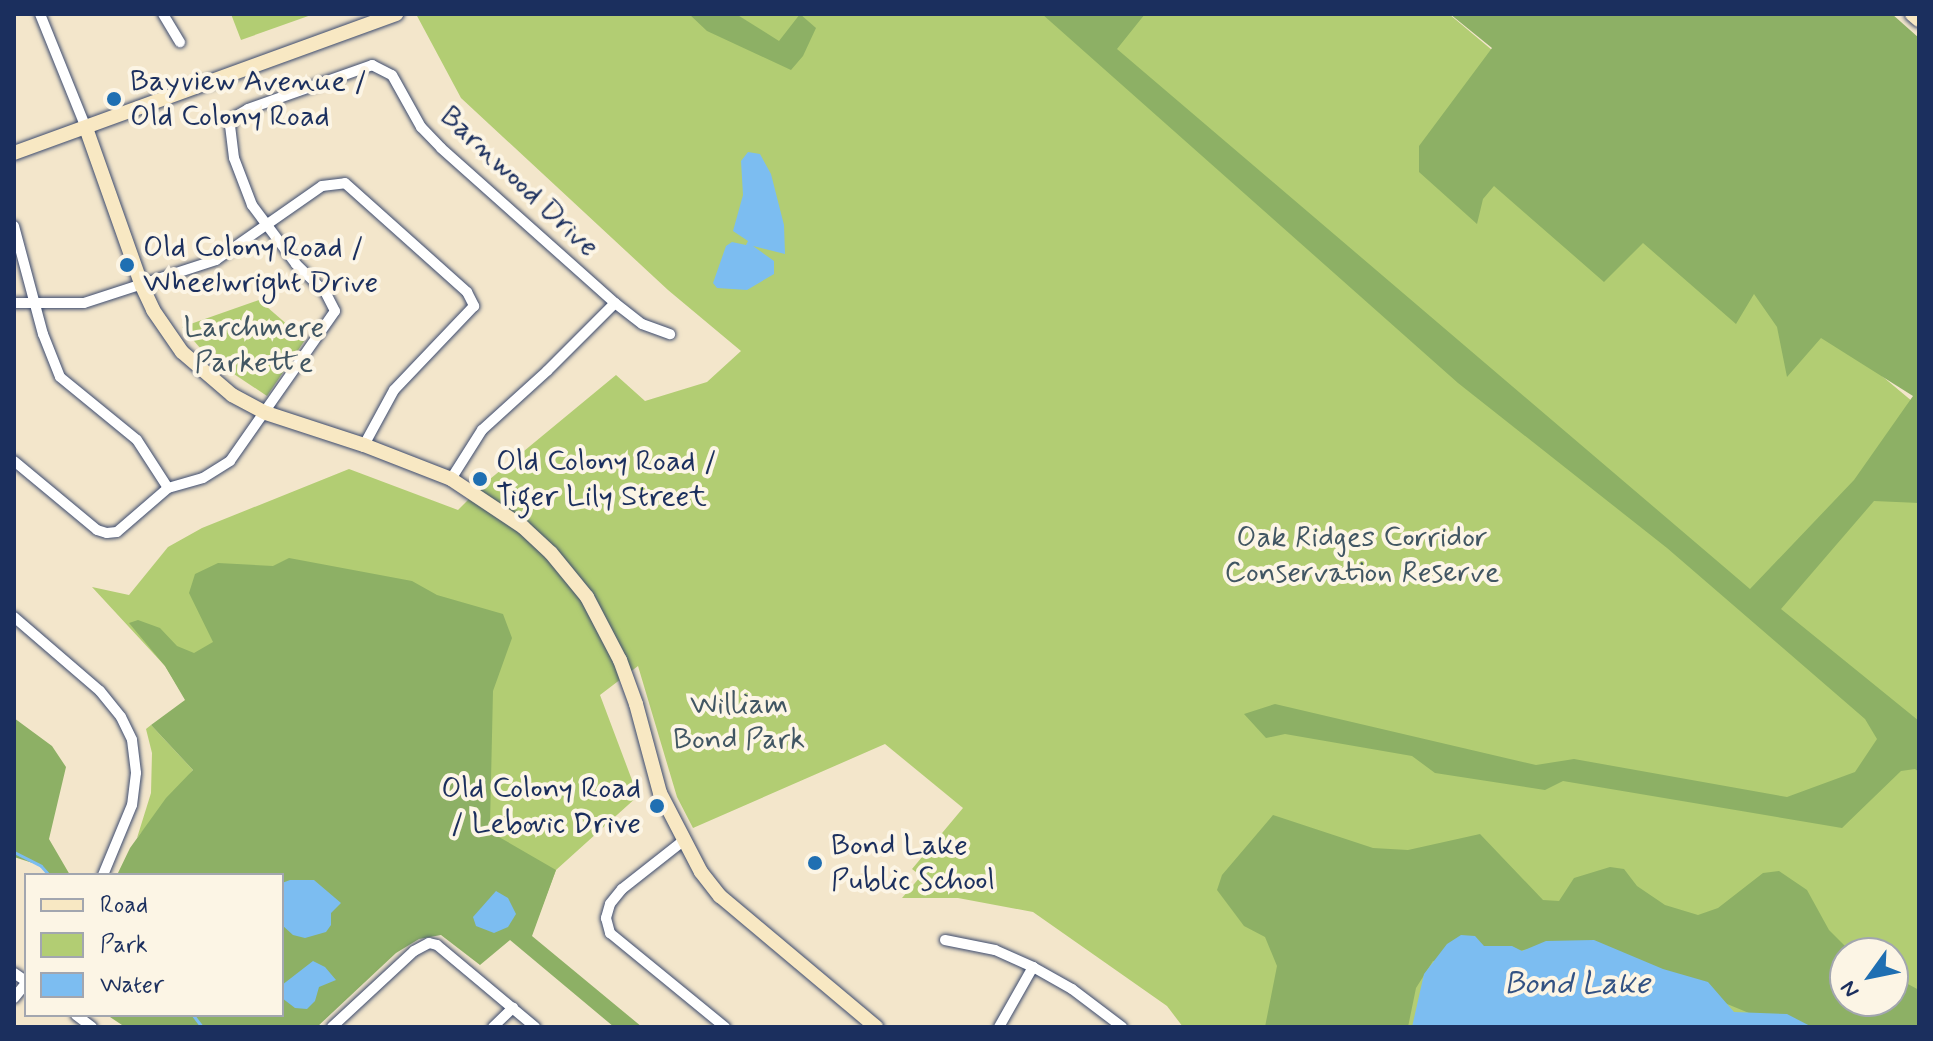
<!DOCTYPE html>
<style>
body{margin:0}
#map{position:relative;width:1933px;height:1041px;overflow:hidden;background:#f3e6cb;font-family:Mynerve,sans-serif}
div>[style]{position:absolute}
.green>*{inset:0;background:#b2cd73}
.forest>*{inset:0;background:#8db065}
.water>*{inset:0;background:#7cbdf1}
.stream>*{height:3px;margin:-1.5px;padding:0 1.5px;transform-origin:1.5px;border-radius:1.5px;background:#7cbdf1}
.roads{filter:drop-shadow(0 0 2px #3b4a6e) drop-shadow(0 0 2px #3b4a6e)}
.street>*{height:10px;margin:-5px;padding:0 5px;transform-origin:5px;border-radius:5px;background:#fff}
.secondary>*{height:14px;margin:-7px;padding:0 7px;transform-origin:7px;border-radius:7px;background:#f8e8c3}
.dots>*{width:22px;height:22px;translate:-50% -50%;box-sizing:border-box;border:4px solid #fcf5e5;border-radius:50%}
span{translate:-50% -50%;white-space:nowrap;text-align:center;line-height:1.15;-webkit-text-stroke:8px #fcf5e5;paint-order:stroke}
.poi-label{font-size:30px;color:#1b2f5e}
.left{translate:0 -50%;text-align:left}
.right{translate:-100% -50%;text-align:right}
.street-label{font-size:30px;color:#1b2f5e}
.park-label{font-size:30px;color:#415663}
.water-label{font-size:32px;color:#335283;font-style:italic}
.frame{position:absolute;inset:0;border:16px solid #1b2f5e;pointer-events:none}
.legend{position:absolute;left:24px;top:873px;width:260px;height:144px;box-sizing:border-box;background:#fcf5e5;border:2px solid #a2a6af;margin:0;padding:10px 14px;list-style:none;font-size:24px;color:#1b2f5e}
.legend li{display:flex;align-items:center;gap:16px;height:40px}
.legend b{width:40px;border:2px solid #a2a6af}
.north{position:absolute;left:1829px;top:937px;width:80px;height:80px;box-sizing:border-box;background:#fcf5e5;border:2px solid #a2a6af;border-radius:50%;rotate:237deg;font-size:22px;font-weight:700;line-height:32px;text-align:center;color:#1b2f5e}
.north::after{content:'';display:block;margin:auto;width:28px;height:36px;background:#1f6fb2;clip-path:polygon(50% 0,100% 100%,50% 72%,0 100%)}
</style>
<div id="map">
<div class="green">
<i style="clip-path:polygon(231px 14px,314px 14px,241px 40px)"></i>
<i style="clip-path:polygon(evenodd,416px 14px,1449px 14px,1919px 407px,1919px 1027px,1183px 1027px,1167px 1006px,1033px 912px,958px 898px,902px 898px,921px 876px,912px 869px,963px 808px,885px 744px,693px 828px,677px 797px,638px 666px,600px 695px,638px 796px,556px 870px,531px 936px,186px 700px,165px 666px,92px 587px,129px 595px,168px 547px,202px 528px,349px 469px,458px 510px,484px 484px,616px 375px,645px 401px,707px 382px,741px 351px,668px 290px,461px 98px,416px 14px,1845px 953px,1893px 953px,1893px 1001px,1845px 1001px,1845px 953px)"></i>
<i style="clip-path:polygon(259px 300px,305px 340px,267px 396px,207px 356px,182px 327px)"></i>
<i style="clip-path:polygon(151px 725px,193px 770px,137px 838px,151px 793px,152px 753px,146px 729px)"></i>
</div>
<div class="forest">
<i style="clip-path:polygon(689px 14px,736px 14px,779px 41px,800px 14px,816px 28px,803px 56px,791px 70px,707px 31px)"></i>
<i style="clip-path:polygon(1042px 14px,1145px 14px,1117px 49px,1750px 589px,1854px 480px,1913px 396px,1821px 338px,1787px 377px,1777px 327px,1754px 294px,1736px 324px,1643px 243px,1604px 282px,1494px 186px,1483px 199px,1477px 224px,1419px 172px,1419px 146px,1492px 48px,1450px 14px,1892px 14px,1919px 38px,1919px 503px,1874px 501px,1781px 609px,1919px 721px,1919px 772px,1915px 769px,1901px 771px,1842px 828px,1563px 781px,1545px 790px,1435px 773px,1412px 756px,1285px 734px,1266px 738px,1244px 714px,1275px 704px,1536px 765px,1574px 759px,1787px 797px,1855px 772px,1877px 739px,1865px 719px,1667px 548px,1458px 383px)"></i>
<i style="clip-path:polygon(289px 558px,412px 581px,437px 595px,503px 614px,512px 638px,493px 691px,490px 825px,499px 837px,556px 870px,532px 936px,642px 1027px,614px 1027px,510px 940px,480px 965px,441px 935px,419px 939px,396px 953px,317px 1027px,125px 1027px,107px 1015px,282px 1015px,282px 875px,117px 875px,130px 848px,166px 798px,193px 770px,151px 725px,185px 700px,165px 666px,129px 623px,138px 620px,160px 628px,177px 646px,194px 653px,213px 642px,189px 593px,195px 574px,218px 563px,273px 566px)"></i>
<i style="clip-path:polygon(14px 718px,52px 746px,66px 767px,49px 839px,70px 875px,48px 875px,42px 866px,14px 857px)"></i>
<i style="clip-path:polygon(1273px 815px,1373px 848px,1408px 850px,1480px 834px,1543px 900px,1559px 901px,1574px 878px,1610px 867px,1624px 869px,1637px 886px,1665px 905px,1698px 915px,1718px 908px,1763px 873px,1779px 871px,1807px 890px,1829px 930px,1852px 953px,1845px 953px,1845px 1001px,1893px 1001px,1893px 976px,1919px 990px,1919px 1027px,1794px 1027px,1749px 1013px,1615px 958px,1594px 944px,1562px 941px,1499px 956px,1433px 961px,1416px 988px,1408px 1027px,1265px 1027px,1277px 966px,1265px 937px,1244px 926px,1217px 890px,1222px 875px)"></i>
</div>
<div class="water">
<i style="clip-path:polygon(748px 152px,760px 154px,771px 174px,784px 225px,785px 254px,753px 246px,774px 261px,774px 274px,747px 290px,717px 288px,713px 283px,726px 246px,732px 242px,746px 245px,748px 241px,733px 231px,743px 195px,741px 161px)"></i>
<i style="clip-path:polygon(290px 880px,314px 880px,341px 903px,331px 913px,331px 925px,326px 932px,305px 938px,293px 935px,282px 925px,282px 883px)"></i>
<i style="clip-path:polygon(496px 891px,508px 898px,516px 914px,508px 927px,494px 933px,476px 926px,473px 917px)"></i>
<i style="clip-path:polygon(1461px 935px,1475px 936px,1484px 946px,1512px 946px,1522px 951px,1546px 941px,1594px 940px,1663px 969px,1708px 982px,1734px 1012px,1787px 1014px,1812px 1027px,1412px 1027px,1424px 974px,1447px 944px)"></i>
<i style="clip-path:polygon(313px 961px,325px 967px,336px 980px,319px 987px,315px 1001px,307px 1009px,295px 1008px,282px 998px,282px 985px)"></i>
</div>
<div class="stream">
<i style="left:14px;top:852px;width:30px;rotate:27deg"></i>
<i style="left:41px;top:866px;width:12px;rotate:48deg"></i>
<i style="left:193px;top:1015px;width:15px;rotate:53deg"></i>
</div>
<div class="roads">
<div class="street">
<i style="left:40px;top:14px;width:123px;rotate:68deg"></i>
<i style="left:163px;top:14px;width:33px;rotate:59deg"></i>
<i style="left:14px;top:226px;width:112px;rotate:75deg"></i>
<i style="left:43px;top:334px;width:46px;rotate:68.4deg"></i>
<i style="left:60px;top:377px;width:99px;rotate:39.3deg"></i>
<i style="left:137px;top:440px;width:57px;rotate:57.1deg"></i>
<i style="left:14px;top:303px;width:70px"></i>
<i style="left:84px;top:303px;width:139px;rotate:-18deg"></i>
<i style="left:216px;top:260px;width:129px;rotate:-34.9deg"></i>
<i style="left:322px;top:186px;width:23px;rotate:-7deg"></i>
<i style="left:345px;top:183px;width:164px;rotate:41.8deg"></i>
<i style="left:467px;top:292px;width:16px;rotate:63deg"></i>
<i style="left:474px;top:306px;width:116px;rotate:133.6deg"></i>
<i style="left:394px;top:390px;width:63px;rotate:118.6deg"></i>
<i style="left:14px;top:461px;width:108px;rotate:39.7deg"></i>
<i style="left:97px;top:530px;width:10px;rotate:17deg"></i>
<i style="left:107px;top:533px;width:10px;rotate:-6deg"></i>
<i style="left:117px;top:532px;width:67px;rotate:-40.8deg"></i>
<i style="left:168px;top:488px;width:36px;rotate:-16deg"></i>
<i style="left:203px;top:478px;width:32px;rotate:-32deg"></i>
<i style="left:230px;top:461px;width:183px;rotate:-55deg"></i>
<i style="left:335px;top:311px;width:20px;rotate:-117deg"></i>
<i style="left:326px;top:293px;width:42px;rotate:-136deg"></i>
<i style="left:296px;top:264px;width:74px;rotate:-126.7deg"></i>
<i style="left:252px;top:205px;width:50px;rotate:-111deg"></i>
<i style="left:234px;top:158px;width:32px;rotate:-97deg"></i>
<i style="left:230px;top:126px;width:12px;rotate:-59deg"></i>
<i style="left:236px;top:116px;width:14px;rotate:-30deg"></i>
<i style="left:248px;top:109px;width:132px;rotate:-19.5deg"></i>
<i style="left:372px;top:65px;width:22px;rotate:27deg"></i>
<i style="left:392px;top:75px;width:60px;rotate:60.9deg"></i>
<i style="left:421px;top:127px;width:29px;rotate:46deg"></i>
<i style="left:441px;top:148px;width:233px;rotate:41.7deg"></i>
<i style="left:615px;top:303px;width:34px;rotate:38deg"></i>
<i style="left:642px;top:324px;width:30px;rotate:20deg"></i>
<i style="left:451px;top:479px;width:58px;rotate:-57.7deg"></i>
<i style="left:482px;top:430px;width:88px;rotate:-42.2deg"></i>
<i style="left:547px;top:371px;width:96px;rotate:-45deg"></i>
<i style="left:14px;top:617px;width:113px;rotate:40.7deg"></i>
<i style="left:100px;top:691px;width:33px;rotate:51deg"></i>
<i style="left:121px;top:717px;width:25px;rotate:64deg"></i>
<i style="left:132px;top:740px;width:33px;rotate:83deg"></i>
<i style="left:136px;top:773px;width:32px;rotate:97deg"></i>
<i style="left:132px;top:805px;width:76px;rotate:112.5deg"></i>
<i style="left:683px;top:841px;width:78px;rotate:141.8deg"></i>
<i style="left:622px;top:889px;width:19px;rotate:129deg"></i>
<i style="left:610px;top:904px;width:15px;rotate:106deg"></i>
<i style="left:606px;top:918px;width:16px;rotate:75deg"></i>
<i style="left:610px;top:933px;width:149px;rotate:39.3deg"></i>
<i style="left:945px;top:940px;width:51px;rotate:11.3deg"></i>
<i style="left:995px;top:950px;width:42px;rotate:24.1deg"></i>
<i style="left:1033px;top:967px;width:45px;rotate:29.4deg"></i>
<i style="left:1072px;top:989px;width:63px;rotate:37.2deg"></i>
<i style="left:14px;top:973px;width:14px;rotate:34deg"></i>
<i style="left:14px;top:998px;width:19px;rotate:-51deg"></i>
<i style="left:76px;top:1015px;width:20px;rotate:37deg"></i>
<i style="left:332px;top:1027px;width:112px;rotate:-42.8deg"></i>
<i style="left:414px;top:951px;width:17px;rotate:-28deg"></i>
<i style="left:429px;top:943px;width:8px;rotate:14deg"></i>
<i style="left:437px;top:945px;width:128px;rotate:39.9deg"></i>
<i style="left:493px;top:1027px;width:28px;rotate:-44deg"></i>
<i style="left:999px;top:1027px;width:69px;rotate:-60.5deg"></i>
</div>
<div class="secondary">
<i style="left:1912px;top:14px;width:9px;rotate:41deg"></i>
<i style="left:86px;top:128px;width:168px;rotate:70.5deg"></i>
<i style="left:142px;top:286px;width:26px;rotate:65deg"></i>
<i style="left:153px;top:310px;width:51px;rotate:55.4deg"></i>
<i style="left:182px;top:352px;width:66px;rotate:40.7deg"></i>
<i style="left:232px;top:395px;width:38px;rotate:28deg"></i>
<i style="left:266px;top:413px;width:103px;rotate:18.1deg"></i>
<i style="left:364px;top:445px;width:93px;rotate:21.3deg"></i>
<i style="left:451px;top:479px;width:87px;rotate:33.7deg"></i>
<i style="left:523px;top:527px;width:38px;rotate:43deg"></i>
<i style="left:551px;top:553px;width:57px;rotate:50.7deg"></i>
<i style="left:587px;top:597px;width:71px;rotate:62.4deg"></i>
<i style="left:620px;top:660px;width:47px;rotate:70deg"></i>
<i style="left:636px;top:704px;width:92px;rotate:74.9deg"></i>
<i style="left:660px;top:793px;width:89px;rotate:62.6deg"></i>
<i style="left:701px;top:872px;width:31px;rotate:52deg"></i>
<i style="left:720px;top:896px;width:204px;rotate:40deg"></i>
<i style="left:14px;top:153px;width:407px;rotate:-20deg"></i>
</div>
</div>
<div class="dots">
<i style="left:114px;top:99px;background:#1f6fb2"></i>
<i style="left:127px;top:265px;background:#1f6fb2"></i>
<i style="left:480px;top:479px;background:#1f6fb2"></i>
<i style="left:657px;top:806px;background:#1f6fb2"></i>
<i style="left:815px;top:863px;background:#1f6fb2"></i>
</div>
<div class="poi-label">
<span class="left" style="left:130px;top:99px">Bayview Avenue /<br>Old Colony Road</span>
<span class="left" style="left:143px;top:265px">Old Colony Road /<br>Wheelwright Drive</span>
<span class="left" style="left:496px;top:479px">Old Colony Road /<br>Tiger Lily Street</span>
<span class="right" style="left:641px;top:806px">Old Colony Road<br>/ Lebovic Drive</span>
<span class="left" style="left:831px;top:863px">Bond Lake<br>Public School</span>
</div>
<div class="street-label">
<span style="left:519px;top:182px;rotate:43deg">Barnwood Drive</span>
</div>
<div class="park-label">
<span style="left:254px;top:345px">Larchmere<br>Parkette</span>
<span style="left:1362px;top:555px">Oak Ridges Corridor<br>Conservation Reserve</span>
<span style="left:739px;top:722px">William<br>Bond Park</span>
</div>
<div class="water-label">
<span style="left:1577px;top:984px">Bond Lake</span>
</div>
<div class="frame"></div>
<ul class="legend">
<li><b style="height:10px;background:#f8e8c3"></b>Road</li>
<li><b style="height:22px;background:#b2cd73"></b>Park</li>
<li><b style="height:22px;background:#7cbdf1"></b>Water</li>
</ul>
<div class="north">N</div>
</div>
